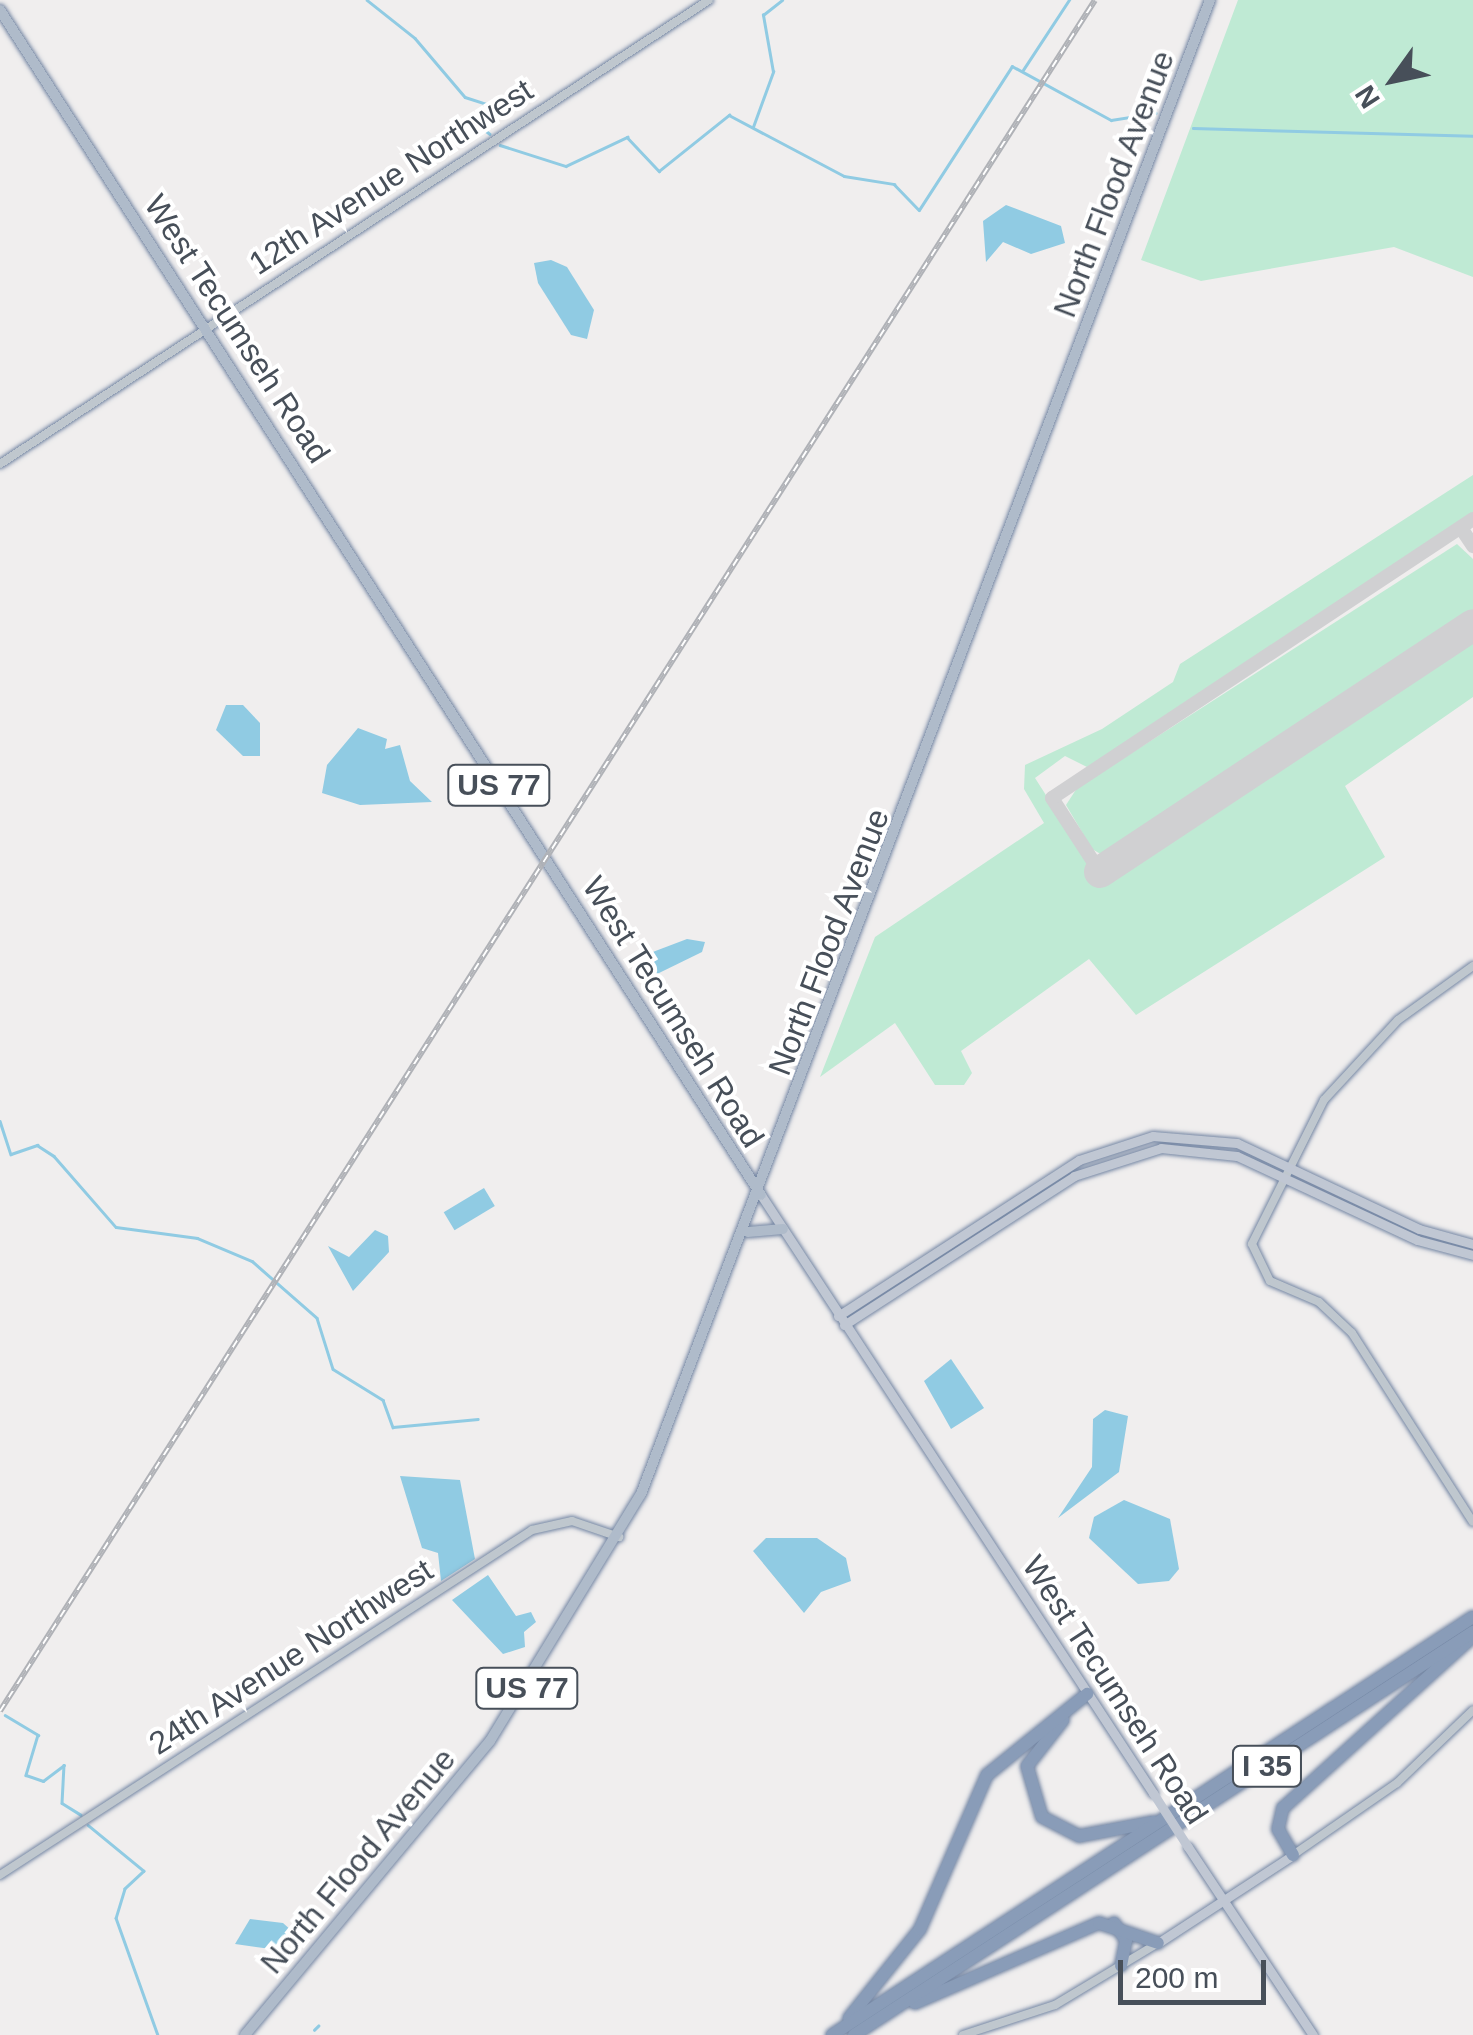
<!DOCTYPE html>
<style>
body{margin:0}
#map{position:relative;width:1473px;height:2035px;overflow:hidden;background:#f0eeee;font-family:Arial,sans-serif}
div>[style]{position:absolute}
.green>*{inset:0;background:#bfead4}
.water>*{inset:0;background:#90cbe3;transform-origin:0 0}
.stream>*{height:2.5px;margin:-1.25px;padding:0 1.25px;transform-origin:1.25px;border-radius:1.25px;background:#90cbe3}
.taxiway>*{height:14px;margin:-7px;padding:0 7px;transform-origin:7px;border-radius:7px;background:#d0d0d2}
.runway>*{height:32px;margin:-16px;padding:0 16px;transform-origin:16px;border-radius:16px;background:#d0d0d2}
.roads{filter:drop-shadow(0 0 2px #7587a4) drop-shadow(0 0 2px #7587a4)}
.tertiary>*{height:8px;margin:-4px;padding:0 4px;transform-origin:4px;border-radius:4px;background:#bfc7ce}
.secondary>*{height:9px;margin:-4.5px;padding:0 4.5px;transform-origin:4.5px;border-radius:4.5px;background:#c0c7d3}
.primary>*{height:10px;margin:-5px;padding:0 5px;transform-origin:5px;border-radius:5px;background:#afbbca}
.motorway>*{height:12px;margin:-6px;padding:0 6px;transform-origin:6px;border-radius:6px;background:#899cb8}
.rail>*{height:6px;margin-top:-3px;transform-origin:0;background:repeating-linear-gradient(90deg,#fff 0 8px,#b0b2b7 0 16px);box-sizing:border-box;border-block:2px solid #b0b2b7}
.secondary-bridge>*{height:9px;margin:-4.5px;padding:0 4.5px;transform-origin:4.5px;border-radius:4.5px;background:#c0c7d3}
span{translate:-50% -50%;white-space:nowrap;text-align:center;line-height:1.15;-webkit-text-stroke:8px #fff;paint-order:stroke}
.shield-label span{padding:2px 8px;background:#fff;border:2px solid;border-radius:8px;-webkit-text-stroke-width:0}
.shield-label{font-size:30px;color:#474f59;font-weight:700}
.street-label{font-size:32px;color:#474f59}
.north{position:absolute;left:1343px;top:30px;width:100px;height:100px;-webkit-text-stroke:8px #fff;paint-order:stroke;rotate:237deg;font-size:28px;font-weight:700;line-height:40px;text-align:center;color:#474f59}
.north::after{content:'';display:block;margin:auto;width:35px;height:45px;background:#474f59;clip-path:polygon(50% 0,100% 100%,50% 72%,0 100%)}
.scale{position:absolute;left:1118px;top:1960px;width:148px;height:45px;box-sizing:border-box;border:5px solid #474f59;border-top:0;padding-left:12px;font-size:30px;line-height:35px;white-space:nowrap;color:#474f59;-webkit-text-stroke:8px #fff;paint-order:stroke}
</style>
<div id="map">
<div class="green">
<i style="clip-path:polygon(1238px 0,1473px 0,1473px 277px,1394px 247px,1201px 281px,1141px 260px)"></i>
<i style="clip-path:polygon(1473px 475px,1473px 515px,1089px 768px,1065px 756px,1035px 778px,1103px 884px,1473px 640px,1473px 697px,1345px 786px,1385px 857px,1136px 1015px,1089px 959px,961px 1051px,972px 1073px,964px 1085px,935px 1085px,895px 1023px,820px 1077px,875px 937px,1044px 823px,1024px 789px,1025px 765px,1102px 729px,1173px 682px,1180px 664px)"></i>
<i style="clip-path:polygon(1457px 544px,1473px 559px,1473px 613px,1104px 856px,1092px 849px,1066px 805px,1077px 788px)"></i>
</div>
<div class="water">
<i style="clip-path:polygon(1006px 205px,1061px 226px,1065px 243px,1031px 254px,1003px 242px,986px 262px,983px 221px)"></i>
<i style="clip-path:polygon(551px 260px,567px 267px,594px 310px,587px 339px,571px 335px,538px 283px,534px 263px)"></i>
<i style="clip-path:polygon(226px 705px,243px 705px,260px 723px,260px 756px,243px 756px,216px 730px)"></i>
<i style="clip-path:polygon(358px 728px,387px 739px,385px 749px,400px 745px,410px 781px,432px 802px,360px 805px,322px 793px,327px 765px)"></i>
<i style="clip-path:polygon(687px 939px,705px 942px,702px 952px,657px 974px,647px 978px,629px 961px)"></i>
<i style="left:484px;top:1188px;width:21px;height:47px;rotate:59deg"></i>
<i style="clip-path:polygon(375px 1230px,388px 1236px,389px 1252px,353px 1291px,328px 1246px,349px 1257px)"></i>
<i style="clip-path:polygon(951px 1359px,984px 1408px,951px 1429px,924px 1381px)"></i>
<i style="clip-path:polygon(1105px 1410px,1128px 1416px,1119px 1472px,1058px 1518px,1092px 1467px,1093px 1419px)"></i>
<i style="clip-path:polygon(400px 1476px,460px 1480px,475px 1559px,441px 1581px,438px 1553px,422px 1548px)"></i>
<i style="clip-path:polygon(1124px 1500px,1170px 1519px,1179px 1569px,1169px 1581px,1138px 1584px,1089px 1538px,1094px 1517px)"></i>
<i style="clip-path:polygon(766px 1538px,817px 1538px,846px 1558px,851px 1581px,821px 1592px,804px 1613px,753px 1551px)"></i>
<i style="clip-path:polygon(488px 1575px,516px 1616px,531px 1612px,536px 1622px,524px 1632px,525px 1647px,503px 1654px,452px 1600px)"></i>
<i style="clip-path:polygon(250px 1919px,283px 1923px,292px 1931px,271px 1949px,235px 1944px)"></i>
</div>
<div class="stream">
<i style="left:367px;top:0;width:61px;rotate:38.4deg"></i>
<i style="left:415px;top:38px;width:77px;rotate:49.7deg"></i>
<i style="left:465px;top:97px;width:22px;rotate:18deg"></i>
<i style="left:486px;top:104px;width:24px;rotate:102deg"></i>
<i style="left:481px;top:127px;width:11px;rotate:38deg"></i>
<i style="left:1023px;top:70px;width:84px;rotate:-56.7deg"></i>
<i style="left:753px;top:127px;width:59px;rotate:-70deg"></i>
<i style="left:773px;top:72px;width:58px;rotate:-100deg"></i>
<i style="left:763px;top:15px;width:24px;rotate:-38deg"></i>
<i style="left:1193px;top:128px;width:280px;rotate:1.6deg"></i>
<i style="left:500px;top:145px;width:69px;rotate:17.7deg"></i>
<i style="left:566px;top:166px;width:68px;rotate:-25.4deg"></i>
<i style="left:627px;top:137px;width:47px;rotate:46.7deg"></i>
<i style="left:659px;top:171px;width:90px;rotate:-38.7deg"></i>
<i style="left:729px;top:115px;width:130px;rotate:27.9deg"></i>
<i style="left:844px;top:176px;width:51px;rotate:9.1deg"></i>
<i style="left:894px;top:184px;width:36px;rotate:46deg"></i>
<i style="left:919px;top:210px;width:171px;rotate:-57.1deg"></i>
<i style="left:1012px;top:66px;width:113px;rotate:28.6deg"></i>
<i style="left:1111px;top:120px;width:45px;rotate:-9deg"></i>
<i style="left:0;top:1121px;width:35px;rotate:72deg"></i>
<i style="left:11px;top:1154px;width:28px;rotate:-19deg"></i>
<i style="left:37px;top:1145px;width:20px;rotate:33deg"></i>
<i style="left:54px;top:1156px;width:94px;rotate:48.9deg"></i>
<i style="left:116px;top:1227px;width:82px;rotate:7.7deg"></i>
<i style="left:197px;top:1238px;width:60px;rotate:22.7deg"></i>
<i style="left:252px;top:1261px;width:86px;rotate:41.2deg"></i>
<i style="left:317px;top:1318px;width:53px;rotate:72.6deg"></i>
<i style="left:333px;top:1369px;width:59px;rotate:31.8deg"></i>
<i style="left:383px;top:1400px;width:29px;rotate:70deg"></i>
<i style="left:393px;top:1427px;width:85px;rotate:-5.4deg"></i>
<i style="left:5px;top:1715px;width:39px;rotate:31deg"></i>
<i style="left:38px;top:1735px;width:42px;rotate:106.7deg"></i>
<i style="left:26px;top:1775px;width:18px;rotate:19deg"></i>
<i style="left:43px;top:1781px;width:26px;rotate:-37deg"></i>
<i style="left:64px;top:1765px;width:38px;rotate:93deg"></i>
<i style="left:62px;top:1803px;width:22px;rotate:32deg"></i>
<i style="left:88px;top:1825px;width:72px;rotate:39.4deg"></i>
<i style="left:144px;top:1871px;width:26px;rotate:137deg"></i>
<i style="left:125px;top:1889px;width:30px;rotate:107deg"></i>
<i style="left:116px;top:1918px;width:124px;rotate:70.3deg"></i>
<i style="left:314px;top:2030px;width:6px;rotate:-45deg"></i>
</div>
<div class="taxiway">
<i style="left:1461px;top:528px;width:22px;rotate:56deg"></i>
<i style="left:1100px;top:872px;width:88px;rotate:-123deg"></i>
<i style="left:1052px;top:798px;width:505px;rotate:-33.53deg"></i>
</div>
<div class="runway">
<i style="left:1100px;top:872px;width:447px;rotate:-33.5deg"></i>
</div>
<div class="roads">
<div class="tertiary">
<i style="left:0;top:464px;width:847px;rotate:-33.2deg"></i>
<i style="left:1473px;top:966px;width:92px;rotate:144.2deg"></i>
<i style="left:1398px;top:1020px;width:109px;rotate:132.8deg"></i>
<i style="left:1324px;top:1100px;width:161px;rotate:116.6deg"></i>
<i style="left:1252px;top:1244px;width:41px;rotate:64.1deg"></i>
<i style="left:1270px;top:1281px;width:53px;rotate:23.2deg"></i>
<i style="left:1319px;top:1302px;width:45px;rotate:43.2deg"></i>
<i style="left:1352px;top:1333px;width:224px;rotate:57.4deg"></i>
<i style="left:1293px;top:1855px;width:126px;rotate:-34.7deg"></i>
<i style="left:1397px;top:1783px;width:105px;rotate:-43.8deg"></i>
<i style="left:0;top:1875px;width:634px;rotate:-32.96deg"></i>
<i style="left:532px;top:1530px;width:41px;rotate:-12.7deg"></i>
<i style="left:572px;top:1521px;width:50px;rotate:18.8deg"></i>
<i style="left:963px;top:2035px;width:97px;rotate:-18.1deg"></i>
<i style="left:1055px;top:2005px;width:120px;rotate:-31deg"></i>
</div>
<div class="secondary">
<i style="left:761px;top:1195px;width:715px;rotate:56.75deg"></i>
<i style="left:838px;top:1316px;width:287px;rotate:-32.9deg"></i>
<i style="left:1079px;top:1160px;width:78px;rotate:-18deg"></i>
<i style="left:1153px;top:1136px;width:84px;rotate:4.8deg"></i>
<i style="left:1237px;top:1143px;width:201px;rotate:25.3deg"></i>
<i style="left:1419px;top:1229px;width:56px;rotate:15.5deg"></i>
<i style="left:844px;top:1325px;width:274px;rotate:-32.9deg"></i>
<i style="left:1074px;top:1176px;width:91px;rotate:-17.8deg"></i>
<i style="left:1161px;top:1148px;width:76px;rotate:6deg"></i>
<i style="left:1237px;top:1156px;width:199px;rotate:25deg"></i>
<i style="left:1417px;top:1240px;width:58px;rotate:15deg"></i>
<i style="left:1188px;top:1847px;width:226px;rotate:56.4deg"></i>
<i style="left:1158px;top:1943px;width:161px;rotate:-33.1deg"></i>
</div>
<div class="primary">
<i style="left:0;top:10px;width:1408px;rotate:57.29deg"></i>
<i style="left:748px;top:1232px;width:35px;rotate:-5deg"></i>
<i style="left:245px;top:2035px;width:383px;rotate:-50.2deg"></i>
<i style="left:490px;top:1741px;width:289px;rotate:-58.6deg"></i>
<i style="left:641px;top:1494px;width:1599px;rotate:-69.15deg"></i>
</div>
<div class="motorway">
<i style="left:1063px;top:1720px;width:58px;rotate:128deg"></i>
<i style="left:1027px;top:1766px;width:53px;rotate:73.6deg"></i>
<i style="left:1042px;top:1817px;width:42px;rotate:27.2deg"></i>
<i style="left:1079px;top:1836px;width:76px;rotate:-10.6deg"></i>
<i style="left:1293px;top:1855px;width:30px;rotate:-120deg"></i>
<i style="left:1278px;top:1829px;width:22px;rotate:-77deg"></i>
<i style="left:1283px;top:1808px;width:255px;rotate:-42.1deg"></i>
<i style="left:1114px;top:1923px;width:21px;rotate:55deg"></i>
<i style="left:1126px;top:1940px;width:26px;rotate:101deg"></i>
<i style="left:915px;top:2003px;width:201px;rotate:-23.5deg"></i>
<i style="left:1099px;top:1923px;width:62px;rotate:18.7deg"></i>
<i style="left:849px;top:2018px;width:114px;rotate:-51.4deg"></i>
<i style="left:920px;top:1929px;width:168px;rotate:-66.5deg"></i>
<i style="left:987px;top:1775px;width:129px;rotate:-39deg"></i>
<i style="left:832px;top:2035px;width:765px;rotate:-33.11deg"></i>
<i style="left:854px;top:2035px;width:739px;rotate:-33.07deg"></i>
</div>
</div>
<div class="rail">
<i style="left:0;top:1711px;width:2031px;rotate:-57.38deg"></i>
</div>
<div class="secondary-bridge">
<i style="left:1153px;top:1793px;width:64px;rotate:57.1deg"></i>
</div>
<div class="shield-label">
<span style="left:499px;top:785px">US 77</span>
<span style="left:527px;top:1688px">US 77</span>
<span style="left:1267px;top:1766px">I 35</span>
</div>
<div class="street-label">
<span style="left:391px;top:177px;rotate:-33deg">12th Avenue Northwest</span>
<span style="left:1114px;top:184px;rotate:-69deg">North Flood Avenue</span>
<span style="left:237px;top:329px;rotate:57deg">West Tecumseh Road</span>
<span style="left:829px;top:942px;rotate:-69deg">North Flood Avenue</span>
<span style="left:673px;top:1012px;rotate:58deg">West Tecumseh Road</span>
<span style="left:291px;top:1657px;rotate:-33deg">24th Avenue Northwest</span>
<span style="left:1115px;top:1690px;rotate:57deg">West Tecumseh Road</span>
<span style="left:358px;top:1861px;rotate:-50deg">North Flood Avenue</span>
</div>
<div class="north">N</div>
<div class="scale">200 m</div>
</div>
